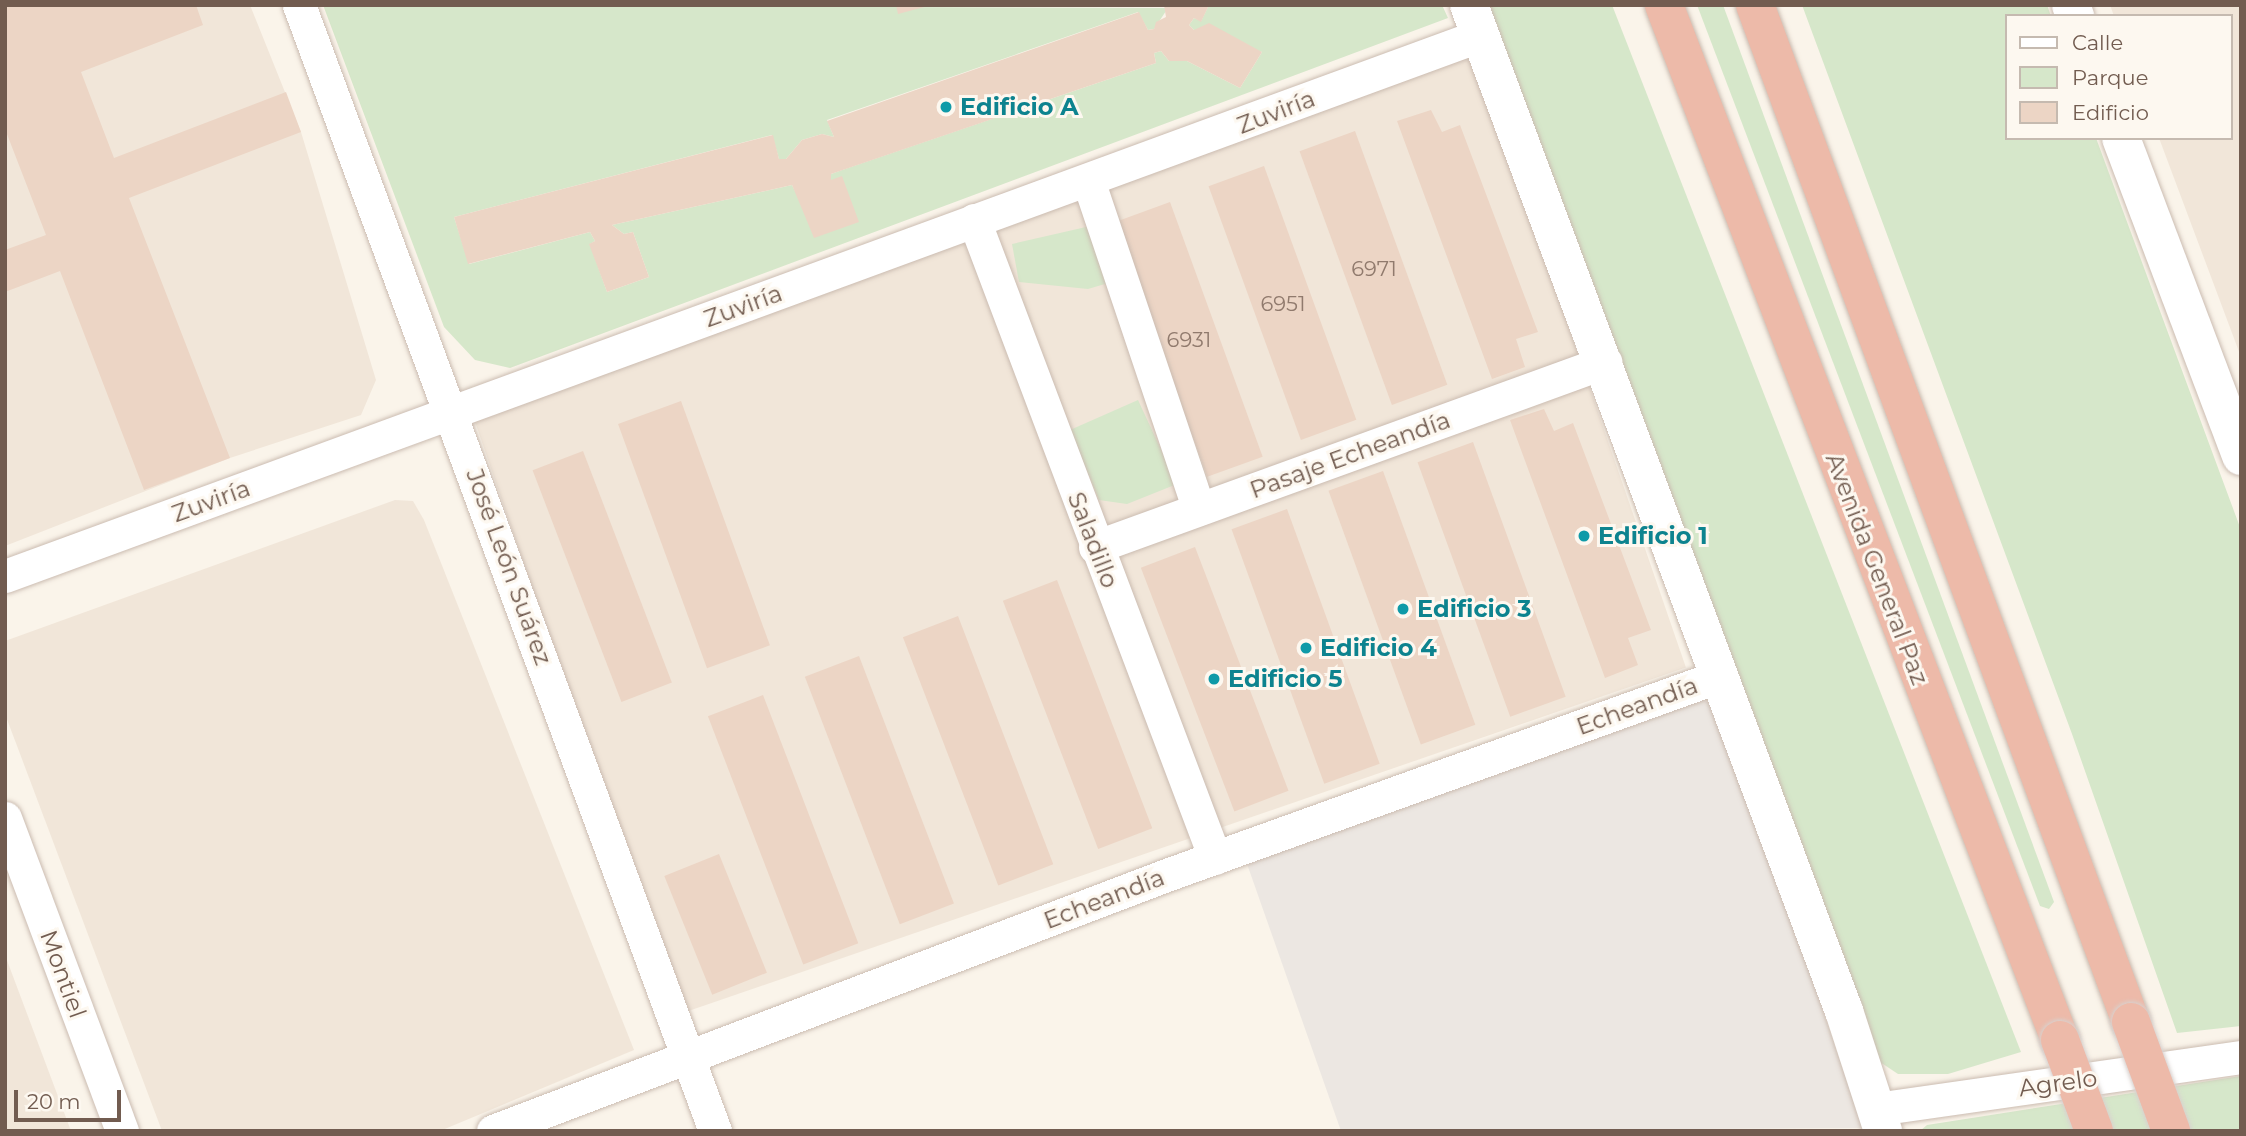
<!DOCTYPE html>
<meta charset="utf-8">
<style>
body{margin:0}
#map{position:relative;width:2246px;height:1136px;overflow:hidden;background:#faf4ea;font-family:Montserrat,sans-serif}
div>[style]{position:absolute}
.residential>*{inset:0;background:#f1e6d9;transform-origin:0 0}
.industrial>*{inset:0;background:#ece7e2}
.green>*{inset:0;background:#d6e7ca}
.building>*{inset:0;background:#ecd5c5;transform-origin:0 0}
.roads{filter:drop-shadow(0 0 2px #cbbcb1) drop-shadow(0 0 2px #cbbcb1)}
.minor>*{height:33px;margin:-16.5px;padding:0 16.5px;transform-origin:16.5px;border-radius:16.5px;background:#fff}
.tertiary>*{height:38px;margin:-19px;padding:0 19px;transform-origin:19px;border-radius:19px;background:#fff}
.motorway>*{height:38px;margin:-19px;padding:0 19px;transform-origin:19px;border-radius:19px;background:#edbaa9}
.bridges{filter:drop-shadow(0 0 2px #d8d1ce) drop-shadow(0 0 2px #d8d1ce)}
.motorway-bridge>*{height:38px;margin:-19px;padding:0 19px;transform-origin:19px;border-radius:19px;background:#edbaa9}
.dots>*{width:19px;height:19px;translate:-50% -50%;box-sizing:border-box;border:4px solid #fdf8f0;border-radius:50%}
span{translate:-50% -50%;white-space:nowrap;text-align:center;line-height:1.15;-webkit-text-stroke:6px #fdf8f0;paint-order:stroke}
.number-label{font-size:21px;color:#907a6d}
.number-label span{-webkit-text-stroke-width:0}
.culture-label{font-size:24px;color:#0d838f;font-weight:700}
.left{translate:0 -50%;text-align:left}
.street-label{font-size:24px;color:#725c50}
.frame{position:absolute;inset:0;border:7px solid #725c50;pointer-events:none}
.legend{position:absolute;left:2005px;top:14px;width:228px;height:126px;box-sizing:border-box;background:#fdf8f0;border:2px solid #c5bab0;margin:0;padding:9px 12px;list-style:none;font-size:21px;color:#725c50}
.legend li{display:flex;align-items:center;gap:14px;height:35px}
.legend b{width:35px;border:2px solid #c5bab0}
.scale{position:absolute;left:14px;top:1090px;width:107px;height:32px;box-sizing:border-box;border:4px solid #725c50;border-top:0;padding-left:9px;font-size:21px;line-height:24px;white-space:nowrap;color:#725c50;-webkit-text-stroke:5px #fdf8f0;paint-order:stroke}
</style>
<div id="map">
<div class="residential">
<i style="clip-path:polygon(5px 5px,250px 5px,301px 132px,376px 380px,361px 415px,230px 458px,5px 546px)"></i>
<i style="clip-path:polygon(2110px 5px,2241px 5px,2241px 357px,2159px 138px,2230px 138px,2230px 16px,2114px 16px)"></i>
<i style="left:1474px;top:52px;width:651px;height:1065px;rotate:71deg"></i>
<i style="clip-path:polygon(395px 500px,413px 501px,424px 520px,634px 1050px,440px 1131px,162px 1131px,5px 714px,5px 641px)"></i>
<i style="clip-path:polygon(5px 955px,71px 1131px,5px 1131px)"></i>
</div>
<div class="industrial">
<i style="clip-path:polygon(1695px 695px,1720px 710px,1863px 1128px,1341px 1131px,1246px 861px)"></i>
</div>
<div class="green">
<i style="clip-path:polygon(323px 5px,1168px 8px,1154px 29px,1148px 30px,1138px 12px,827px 120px,834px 137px,822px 134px,802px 140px,786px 159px,779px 159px,772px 135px,454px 217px,469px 264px,590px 232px,595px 241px,590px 244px,607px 292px,649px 277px,633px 232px,624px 234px,612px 225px,792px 185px,795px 191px,831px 180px,831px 174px,842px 170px,1156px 63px,1154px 53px,1161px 51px,1169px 61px,1187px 61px,1240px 88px,1262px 52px,1194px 30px,1189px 25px,1194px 18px,1201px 21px,1209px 5px,1442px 5px,1448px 18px,510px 368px,475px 360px,444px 327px)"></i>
<i style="clip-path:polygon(1482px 5px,1612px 5px,2021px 1052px,1948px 1074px,1898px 1074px,1877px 1060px)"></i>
<i style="clip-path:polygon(1697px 5px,1723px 5px,2054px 902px,2049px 909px,2040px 906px)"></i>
<i style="clip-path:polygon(1802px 5px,2047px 5px,2051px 16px,2006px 16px,2006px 138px,2096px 138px,2241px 530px,2241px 1026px,2177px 1033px,2072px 734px)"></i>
<i style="clip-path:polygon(1108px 222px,1125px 278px,1088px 289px,1019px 282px,1012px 244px)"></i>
<i style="clip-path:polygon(1138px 400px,1177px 484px,1127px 504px,1099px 500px,1070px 430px)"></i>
<i style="clip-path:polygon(2241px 1076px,2241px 1131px,1920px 1131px,1927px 1125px)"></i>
</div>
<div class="building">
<i style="clip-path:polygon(5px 5px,196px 5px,203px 25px,81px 72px,114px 158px,286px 92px,301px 132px,129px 198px,230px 458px,144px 490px,60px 271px,5px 292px,5px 250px,46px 235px,5px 129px)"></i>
<i style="clip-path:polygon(896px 5px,927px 5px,928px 6px,898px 14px)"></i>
<i style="clip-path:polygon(1164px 5px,1209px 5px,1201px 22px,1194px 18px,1189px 25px,1194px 30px,1209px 23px,1262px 52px,1240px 88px,1187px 61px,1169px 61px,1161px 51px,1154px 53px,1156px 63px,831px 174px,831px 180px,842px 176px,859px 222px,814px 238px,792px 185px,612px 225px,624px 234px,633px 232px,649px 277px,607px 292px,589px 244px,595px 241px,590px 232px,468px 264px,454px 217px,773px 135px,779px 159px,786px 159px,802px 140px,822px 134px,834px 137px,827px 121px,1139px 12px,1148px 30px,1154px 29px,1156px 22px,1166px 17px)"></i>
<i style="clip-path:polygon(1431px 110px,1442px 132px,1460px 125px,1538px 332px,1516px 339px,1525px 367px,1492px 379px,1397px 121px)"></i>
<i style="left:1355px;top:131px;width:270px;height:59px;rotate:70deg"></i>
<i style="left:1264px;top:166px;width:270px;height:59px;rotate:70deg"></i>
<i style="left:1170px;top:202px;width:271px;height:59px;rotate:70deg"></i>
<i style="left:681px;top:401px;width:260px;height:67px;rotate:70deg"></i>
<i style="clip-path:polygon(1544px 409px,1554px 431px,1573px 423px,1651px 630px,1628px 638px,1638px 665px,1605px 678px,1510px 420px)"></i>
<i style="left:1473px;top:442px;width:271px;height:59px;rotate:70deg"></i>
<i style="left:583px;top:451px;width:248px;height:54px;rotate:69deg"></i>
<i style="left:1383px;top:471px;width:270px;height:58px;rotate:70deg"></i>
<i style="left:1287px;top:509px;width:271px;height:59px;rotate:70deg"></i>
<i style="left:1195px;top:547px;width:261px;height:58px;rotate:69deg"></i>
<i style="left:1057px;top:580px;width:266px;height:58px;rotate:69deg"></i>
<i style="left:958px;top:616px;width:266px;height:59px;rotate:69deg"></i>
<i style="left:859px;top:656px;width:265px;height:58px;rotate:69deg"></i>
<i style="left:763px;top:695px;width:266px;height:59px;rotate:69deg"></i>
<i style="left:719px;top:854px;width:128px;height:59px;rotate:68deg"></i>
</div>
<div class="roads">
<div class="minor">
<i style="left:299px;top:5px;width:1200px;rotate:69.72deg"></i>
<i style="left:1088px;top:180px;width:347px;rotate:71.4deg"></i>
<i style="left:974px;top:220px;width:682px;rotate:69.31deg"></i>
<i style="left:1095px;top:547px;width:543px;rotate:-19.94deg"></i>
<i style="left:5px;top:576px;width:1572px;rotate:-20.13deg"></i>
<i style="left:5px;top:818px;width:334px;rotate:69.5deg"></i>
<i style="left:1876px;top:1109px;width:369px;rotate:-8.1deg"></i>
<i style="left:493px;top:1131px;width:726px;rotate:-20.81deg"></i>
<i style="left:1172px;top:873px;width:579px;rotate:-19.78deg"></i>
</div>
<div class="tertiary">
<i style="left:1469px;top:5px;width:1074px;rotate:69.56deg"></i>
<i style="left:1844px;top:1011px;width:126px;rotate:72deg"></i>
<i style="left:2071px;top:5px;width:12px;rotate:70deg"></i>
<i style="left:2121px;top:138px;width:340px;rotate:69.3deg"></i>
</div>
<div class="motorway">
<i style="left:1664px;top:5px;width:1108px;rotate:69.06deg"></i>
<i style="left:1755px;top:5px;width:1084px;rotate:69.71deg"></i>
</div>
</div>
<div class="bridges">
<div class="motorway-bridge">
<i style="left:2131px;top:1022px;width:116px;rotate:69.8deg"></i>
<i style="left:2060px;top:1040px;width:97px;rotate:69.5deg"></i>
</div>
</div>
<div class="dots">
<i style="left:946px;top:107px;background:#0f9aa8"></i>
<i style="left:1584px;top:536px;background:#0f9aa8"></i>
<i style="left:1403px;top:609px;background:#0f9aa8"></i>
<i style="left:1306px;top:648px;background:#0f9aa8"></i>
<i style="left:1214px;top:679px;background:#0f9aa8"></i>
</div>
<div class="number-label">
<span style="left:1374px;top:269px">6971</span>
<span style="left:1283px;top:304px">6951</span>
<span style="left:1189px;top:340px">6931</span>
</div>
<div class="culture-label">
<span class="left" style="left:960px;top:107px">Edificio A</span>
<span class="left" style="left:1598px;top:536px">Edificio 1</span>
<span class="left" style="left:1417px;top:609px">Edificio 3</span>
<span class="left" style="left:1320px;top:648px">Edificio 4</span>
<span class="left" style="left:1228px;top:679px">Edificio 5</span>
</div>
<div class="street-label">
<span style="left:1276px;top:112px;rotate:-21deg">Zuviría</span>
<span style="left:743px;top:306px;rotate:-20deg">Zuviría</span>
<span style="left:1350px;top:455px;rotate:-20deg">Pasaje Echeandía</span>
<span style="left:211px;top:501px;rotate:-20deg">Zuviría</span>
<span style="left:1093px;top:540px;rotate:69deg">Saladillo</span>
<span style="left:509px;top:567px;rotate:70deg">José León Suárez</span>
<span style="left:1877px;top:569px;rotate:69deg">Avenida General Paz</span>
<span style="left:1637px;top:706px;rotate:-20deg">Echeandía</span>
<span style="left:1104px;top:899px;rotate:-21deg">Echeandía</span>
<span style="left:63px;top:974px;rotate:70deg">Montiel</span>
<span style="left:2058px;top:1083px;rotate:-8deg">Agrelo</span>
</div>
<div class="frame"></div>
<ul class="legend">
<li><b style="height:9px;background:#fff"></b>Calle</li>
<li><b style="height:19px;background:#d6e7ca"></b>Parque</li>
<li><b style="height:19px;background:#ecd5c5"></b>Edificio</li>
</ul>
<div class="scale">20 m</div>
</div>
